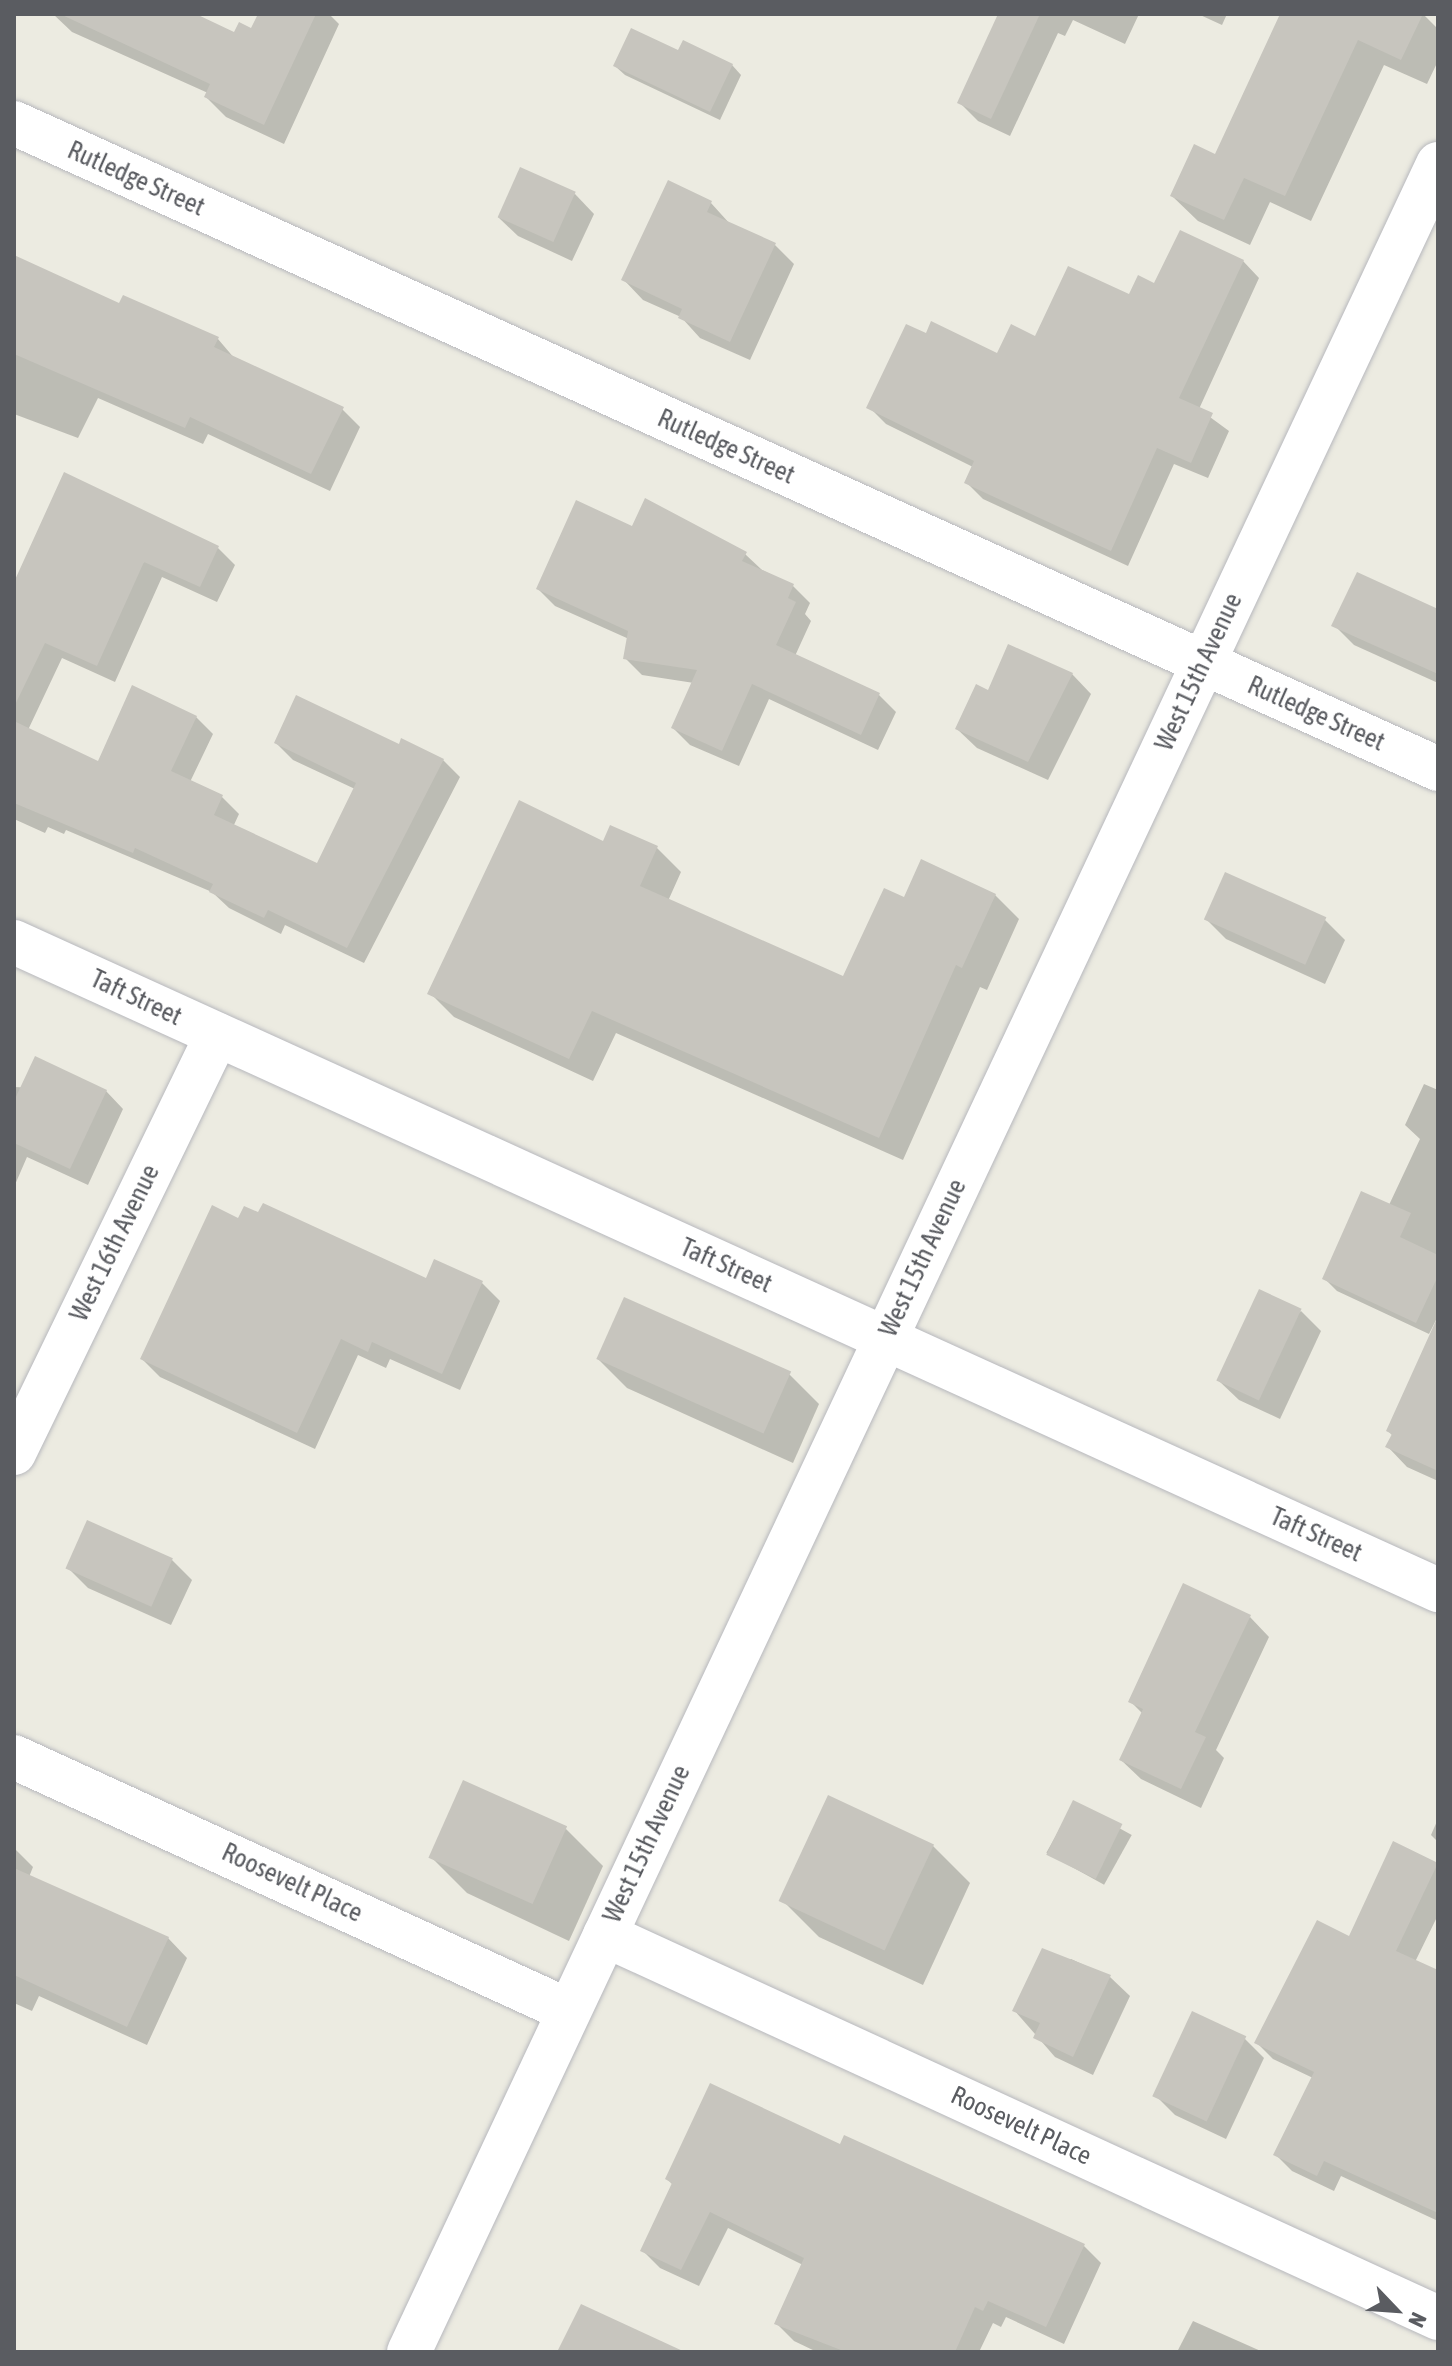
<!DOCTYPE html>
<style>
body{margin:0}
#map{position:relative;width:1452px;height:2366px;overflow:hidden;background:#ecebe1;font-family:"Asap Condensed",sans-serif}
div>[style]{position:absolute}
.shadow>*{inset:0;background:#0003;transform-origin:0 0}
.building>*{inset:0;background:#c7c5be;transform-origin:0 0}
.roads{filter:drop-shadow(0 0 2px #b7b8bd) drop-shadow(0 0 2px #b7b8bd)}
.street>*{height:44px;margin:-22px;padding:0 22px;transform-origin:22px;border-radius:22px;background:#fff}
.secondary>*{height:44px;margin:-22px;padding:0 22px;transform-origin:22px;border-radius:22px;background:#fff}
span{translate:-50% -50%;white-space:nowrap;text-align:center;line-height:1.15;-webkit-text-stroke:7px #fff;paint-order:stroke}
.street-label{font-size:26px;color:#5a5c61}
.frame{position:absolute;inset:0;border:16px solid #5a5c61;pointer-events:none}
.north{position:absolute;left:1356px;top:2270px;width:80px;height:80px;-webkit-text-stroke:6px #fff;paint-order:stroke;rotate:115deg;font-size:22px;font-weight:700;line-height:32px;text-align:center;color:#5a5c61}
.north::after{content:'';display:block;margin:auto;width:28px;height:36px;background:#5a5c61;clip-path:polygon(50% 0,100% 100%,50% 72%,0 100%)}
</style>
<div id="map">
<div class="shadow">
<i style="clip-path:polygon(53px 14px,191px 14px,235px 35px,252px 30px,260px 14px,329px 14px,339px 24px,284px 144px,226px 117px,206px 97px,208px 93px,72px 32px)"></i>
<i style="clip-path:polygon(1000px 14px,1139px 14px,1125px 44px,1073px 20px,1065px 36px,1058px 33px,1010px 136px,978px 121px,959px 102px)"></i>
<i style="clip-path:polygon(1198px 14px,1227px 14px,1222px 25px)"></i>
<i style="clip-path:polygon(1294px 14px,1423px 14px,1438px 29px,1438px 61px,1427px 84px,1384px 65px,1311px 221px,1270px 202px,1250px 245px,1198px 221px,1172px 196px,1216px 156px)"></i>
<i style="clip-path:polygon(732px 65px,741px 75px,720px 120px,625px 75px,615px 66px)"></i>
<i style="clip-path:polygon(669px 183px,711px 203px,730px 224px,774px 244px,794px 264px,750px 360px,700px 338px,681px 317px,643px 300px,624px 280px)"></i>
<i style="clip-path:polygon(575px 194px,594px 214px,572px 261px,518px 236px,498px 217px)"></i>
<i style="clip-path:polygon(14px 257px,120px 305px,124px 298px,218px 339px,235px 359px,342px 409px,360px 427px,330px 491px,208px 434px,203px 444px,98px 398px,78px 438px,14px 414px)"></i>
<i style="clip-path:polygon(1243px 261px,1259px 278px,1199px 409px,1229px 431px,1208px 478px,1174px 464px,1128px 566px,983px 499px,966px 482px,973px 467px,886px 424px,869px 407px,927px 335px,997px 355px,1155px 286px)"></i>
<i style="clip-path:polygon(633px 529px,745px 554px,762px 570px,793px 586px,810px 603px,805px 614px,811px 621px,795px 656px,879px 695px,896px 712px,878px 750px,769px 699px,739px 766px,690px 745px,673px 728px,694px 683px,642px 675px,625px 658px,629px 639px,555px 606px,538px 589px)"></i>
<i style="clip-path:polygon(218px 548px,235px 565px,217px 602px,162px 577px,115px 682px,62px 658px,28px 730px,98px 763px,196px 717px,213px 734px,190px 782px,222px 797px,239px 814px,233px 827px,318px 866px,355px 789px,293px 760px,276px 743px,400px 746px,443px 760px,460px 777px,364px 963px,285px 925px,281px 934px,229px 908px,212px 892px,66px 830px,64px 834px,48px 827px,45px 833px,14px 819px,14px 587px)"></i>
<i style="clip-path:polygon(1438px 611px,1438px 683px,1354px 645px,1334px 625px)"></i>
<i style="clip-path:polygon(1072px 674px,1091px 694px,1048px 780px,977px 748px,957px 729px,989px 692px)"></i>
<i style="clip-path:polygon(604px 844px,657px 848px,681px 872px,668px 901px,844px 979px,905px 900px,995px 895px,1019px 919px,987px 990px,980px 987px,903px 1160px,616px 1033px,593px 1081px,454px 1017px,430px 993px)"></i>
<i style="clip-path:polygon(1226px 875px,1325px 920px,1345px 940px,1325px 984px,1226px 939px,1206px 919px)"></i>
<i style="clip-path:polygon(1424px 1084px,1438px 1090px,1438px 1316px,1429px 1334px,1337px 1291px,1324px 1278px,1389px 1205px,1420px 1139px,1405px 1125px)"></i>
<i style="clip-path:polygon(14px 1087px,106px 1091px,123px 1109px,88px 1185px,27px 1157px,14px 1187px)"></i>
<i style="clip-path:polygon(259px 1215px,427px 1280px,435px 1262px,482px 1283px,500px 1301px,460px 1390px,390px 1359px,386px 1368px,358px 1355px,315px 1449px,160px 1377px,142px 1359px,239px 1220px)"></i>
<i style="clip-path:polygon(1301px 1311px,1321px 1331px,1280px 1419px,1239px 1400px,1219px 1381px)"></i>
<i style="clip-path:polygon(1438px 1339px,1438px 1481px,1407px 1467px,1388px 1447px,1393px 1436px,1388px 1431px)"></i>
<i style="clip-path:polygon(598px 1359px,790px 1375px,819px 1404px,793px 1463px,627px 1388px)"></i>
<i style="clip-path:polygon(172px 1560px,192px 1580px,171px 1625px,88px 1588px,68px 1568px)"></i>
<i style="clip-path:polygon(1250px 1617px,1269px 1637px,1216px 1750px,1224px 1758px,1201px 1808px,1141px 1779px,1121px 1760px,1143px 1714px,1130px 1701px)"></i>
<i style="clip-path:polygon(829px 1797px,933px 1846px,970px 1883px,923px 1985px,819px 1937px,782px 1900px)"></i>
<i style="left:1074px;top:1803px;width:66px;height:57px;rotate:29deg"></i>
<i style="clip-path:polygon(1438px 1819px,1438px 1842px,1431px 1835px)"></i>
<i style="clip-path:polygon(566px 1829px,603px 1866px,569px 1941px,467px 1893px,430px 1856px)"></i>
<i style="clip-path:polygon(1394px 1844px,1438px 1865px,1438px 1915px,1415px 1962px,1438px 1972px,1438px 2221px,1341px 2176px,1334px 2191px,1292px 2171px,1275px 2154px,1313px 2078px,1273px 2059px,1256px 2042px,1350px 1938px)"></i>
<i style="clip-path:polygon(14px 1848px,33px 1867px,29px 1877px,168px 1938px,187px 1958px,147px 2045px,39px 1996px,32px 2011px,14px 2003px)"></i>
<i style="clip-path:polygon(1071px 1959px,1110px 1977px,1130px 1996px,1093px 2075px,1055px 2057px,1015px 2011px)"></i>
<i style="clip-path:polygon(1244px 2038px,1264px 2058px,1226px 2139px,1175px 2115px,1155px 2095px)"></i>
<i style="clip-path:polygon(841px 2147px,1083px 2245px,1101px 2263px,1064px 2344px,1006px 2317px,1001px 2327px,993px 2323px,979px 2352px,817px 2352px,794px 2341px,777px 2324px,803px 2265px,728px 2228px,699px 2286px,660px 2268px,642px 2250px,673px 2185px,667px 2179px)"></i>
<i style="clip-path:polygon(1193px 2321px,1263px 2352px,1177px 2352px)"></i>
</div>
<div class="building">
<i style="clip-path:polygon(60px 14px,196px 14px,234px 32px,239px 22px,251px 28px,258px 14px,316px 14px,264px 125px,204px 97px,210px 84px)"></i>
<i style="clip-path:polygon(998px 14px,1040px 14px,991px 119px,957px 103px)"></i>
<i style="clip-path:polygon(1280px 14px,1423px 14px,1401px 60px,1358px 40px,1285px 196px,1244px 178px,1224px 220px,1170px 196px,1194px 144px,1215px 154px)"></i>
<i style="clip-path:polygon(631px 28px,678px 50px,683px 40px,733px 64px,710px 112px,613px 66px)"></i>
<i style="left:520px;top:167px;width:61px;height:55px;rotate:24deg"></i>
<i style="clip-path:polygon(668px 180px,712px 201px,707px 212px,776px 243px,730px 342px,678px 318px,682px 309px,621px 280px)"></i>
<i style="clip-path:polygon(1180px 230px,1244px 260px,1179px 398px,1213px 413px,1191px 463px,1157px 448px,1111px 551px,964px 483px,974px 461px,866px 408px,906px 324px,926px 333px,931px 321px,997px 353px,1011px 324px,1035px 336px,1068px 266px,1129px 294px,1138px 275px,1154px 283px)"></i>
<i style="clip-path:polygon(14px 255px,119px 303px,123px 295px,219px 337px,214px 347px,344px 407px,311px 474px,190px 417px,185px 428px,14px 354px)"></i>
<i style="clip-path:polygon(64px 472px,219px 546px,200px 587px,144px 562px,97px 666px,45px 643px,14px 707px,14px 582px)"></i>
<i style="clip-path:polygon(645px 498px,747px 552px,742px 561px,794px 584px,788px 598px,796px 602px,776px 645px,880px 693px,861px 735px,752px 684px,722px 751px,671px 728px,697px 670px,623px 659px,628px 631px,536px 589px,576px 500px,632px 526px)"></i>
<i style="clip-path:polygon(1357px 572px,1438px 609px,1438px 674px,1331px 626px)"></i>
<i style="clip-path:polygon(1008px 644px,1073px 673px,1028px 762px,955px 729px,976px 684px,988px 690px)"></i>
<i style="clip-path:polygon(132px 685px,197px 716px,171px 771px,223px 795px,214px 815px,317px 863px,356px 783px,274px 743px,296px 695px,399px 744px,401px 738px,444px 759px,347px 948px,268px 910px,264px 918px,209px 892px,213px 884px,135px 848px,133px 853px,14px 803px,14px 721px,98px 761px)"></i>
<i style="clip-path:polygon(519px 800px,603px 841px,610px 825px,658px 846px,640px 886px,843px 976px,884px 888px,904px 897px,921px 859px,996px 894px,962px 968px,956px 965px,879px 1138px,592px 1011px,569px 1059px,427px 994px)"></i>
<i style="left:1225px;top:872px;width:111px;height:52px;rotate:24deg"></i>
<i style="clip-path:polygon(35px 1056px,107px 1090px,70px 1169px,14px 1143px,14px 1101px)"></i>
<i style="clip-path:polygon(1361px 1191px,1411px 1213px,1400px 1237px,1438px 1255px,1438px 1276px,1416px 1323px,1322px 1279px)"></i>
<i style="clip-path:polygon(263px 1203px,426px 1278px,434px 1259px,483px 1281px,442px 1374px,372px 1342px,368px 1352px,341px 1339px,297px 1433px,140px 1359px,212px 1205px,238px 1218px,244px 1206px,258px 1212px)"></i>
<i style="left:1259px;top:1289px;width:47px;height:101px;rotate:25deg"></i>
<i style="left:624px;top:1297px;width:183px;height:68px;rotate:24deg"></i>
<i style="clip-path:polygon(1438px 1316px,1438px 1471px,1385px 1447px,1392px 1434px,1386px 1431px)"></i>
<i style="left:87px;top:1520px;width:94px;height:53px;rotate:24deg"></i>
<i style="clip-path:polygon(1183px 1583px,1251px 1615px,1195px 1732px,1206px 1737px,1181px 1789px,1119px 1760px,1143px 1709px,1128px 1702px)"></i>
<i style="left:463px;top:1780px;width:114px;height:85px;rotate:24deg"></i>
<i style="left:828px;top:1795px;width:117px;height:117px;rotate:25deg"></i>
<i style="left:1073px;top:1800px;width:55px;height:61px;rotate:26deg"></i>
<i style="clip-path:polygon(1393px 1841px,1438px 1863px,1396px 1951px,1438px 1970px,1438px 2213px,1324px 2161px,1317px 2176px,1273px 2155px,1314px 2072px,1254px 2043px,1317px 1920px,1349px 1936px)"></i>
<i style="clip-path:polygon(14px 1868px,169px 1937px,127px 2027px,14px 1975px)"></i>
<i style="clip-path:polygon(1042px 1948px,1111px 1975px,1073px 2057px,1033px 2038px,1040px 2023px,1012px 2011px)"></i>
<i style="left:1192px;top:2011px;width:60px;height:94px;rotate:25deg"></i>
<i style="clip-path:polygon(710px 2083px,840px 2144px,844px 2135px,1085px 2244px,1046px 2327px,988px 2301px,983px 2311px,975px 2307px,955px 2352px,846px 2352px,774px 2324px,804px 2258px,710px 2212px,681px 2270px,640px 2251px,672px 2183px,665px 2179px)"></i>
<i style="clip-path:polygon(581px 2304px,685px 2352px,557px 2352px)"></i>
</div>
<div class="roads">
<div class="street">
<i style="left:14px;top:123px;width:1564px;rotate:24.4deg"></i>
<i style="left:14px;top:1453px;width:465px;rotate:-64.1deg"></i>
<i style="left:14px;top:1757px;width:610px;rotate:24.59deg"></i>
<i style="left:605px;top:1935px;width:917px;rotate:24.69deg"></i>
</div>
<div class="secondary">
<i style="left:14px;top:942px;width:1565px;rotate:24.47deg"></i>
<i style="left:409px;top:2352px;width:2418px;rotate:-64.81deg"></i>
</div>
</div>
<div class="street-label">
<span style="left:136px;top:179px;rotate:24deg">Rutledge Street</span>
<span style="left:726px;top:447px;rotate:24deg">Rutledge Street</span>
<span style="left:1199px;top:672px;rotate:-65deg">West 15th Avenue</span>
<span style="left:1316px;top:714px;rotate:24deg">Rutledge Street</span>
<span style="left:136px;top:998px;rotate:25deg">Taft Street</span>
<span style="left:115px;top:1243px;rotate:-64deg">West 16th Avenue</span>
<span style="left:923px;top:1258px;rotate:-65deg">West 15th Avenue</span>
<span style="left:726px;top:1266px;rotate:24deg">Taft Street</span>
<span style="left:1316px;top:1535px;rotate:24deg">Taft Street</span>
<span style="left:647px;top:1844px;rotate:-65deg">West 15th Avenue</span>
<span style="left:292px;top:1883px;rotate:25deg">Roosevelt Place</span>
<span style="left:1021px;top:2126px;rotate:25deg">Roosevelt Place</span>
</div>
<div class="frame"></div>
<div class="north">N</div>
</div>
